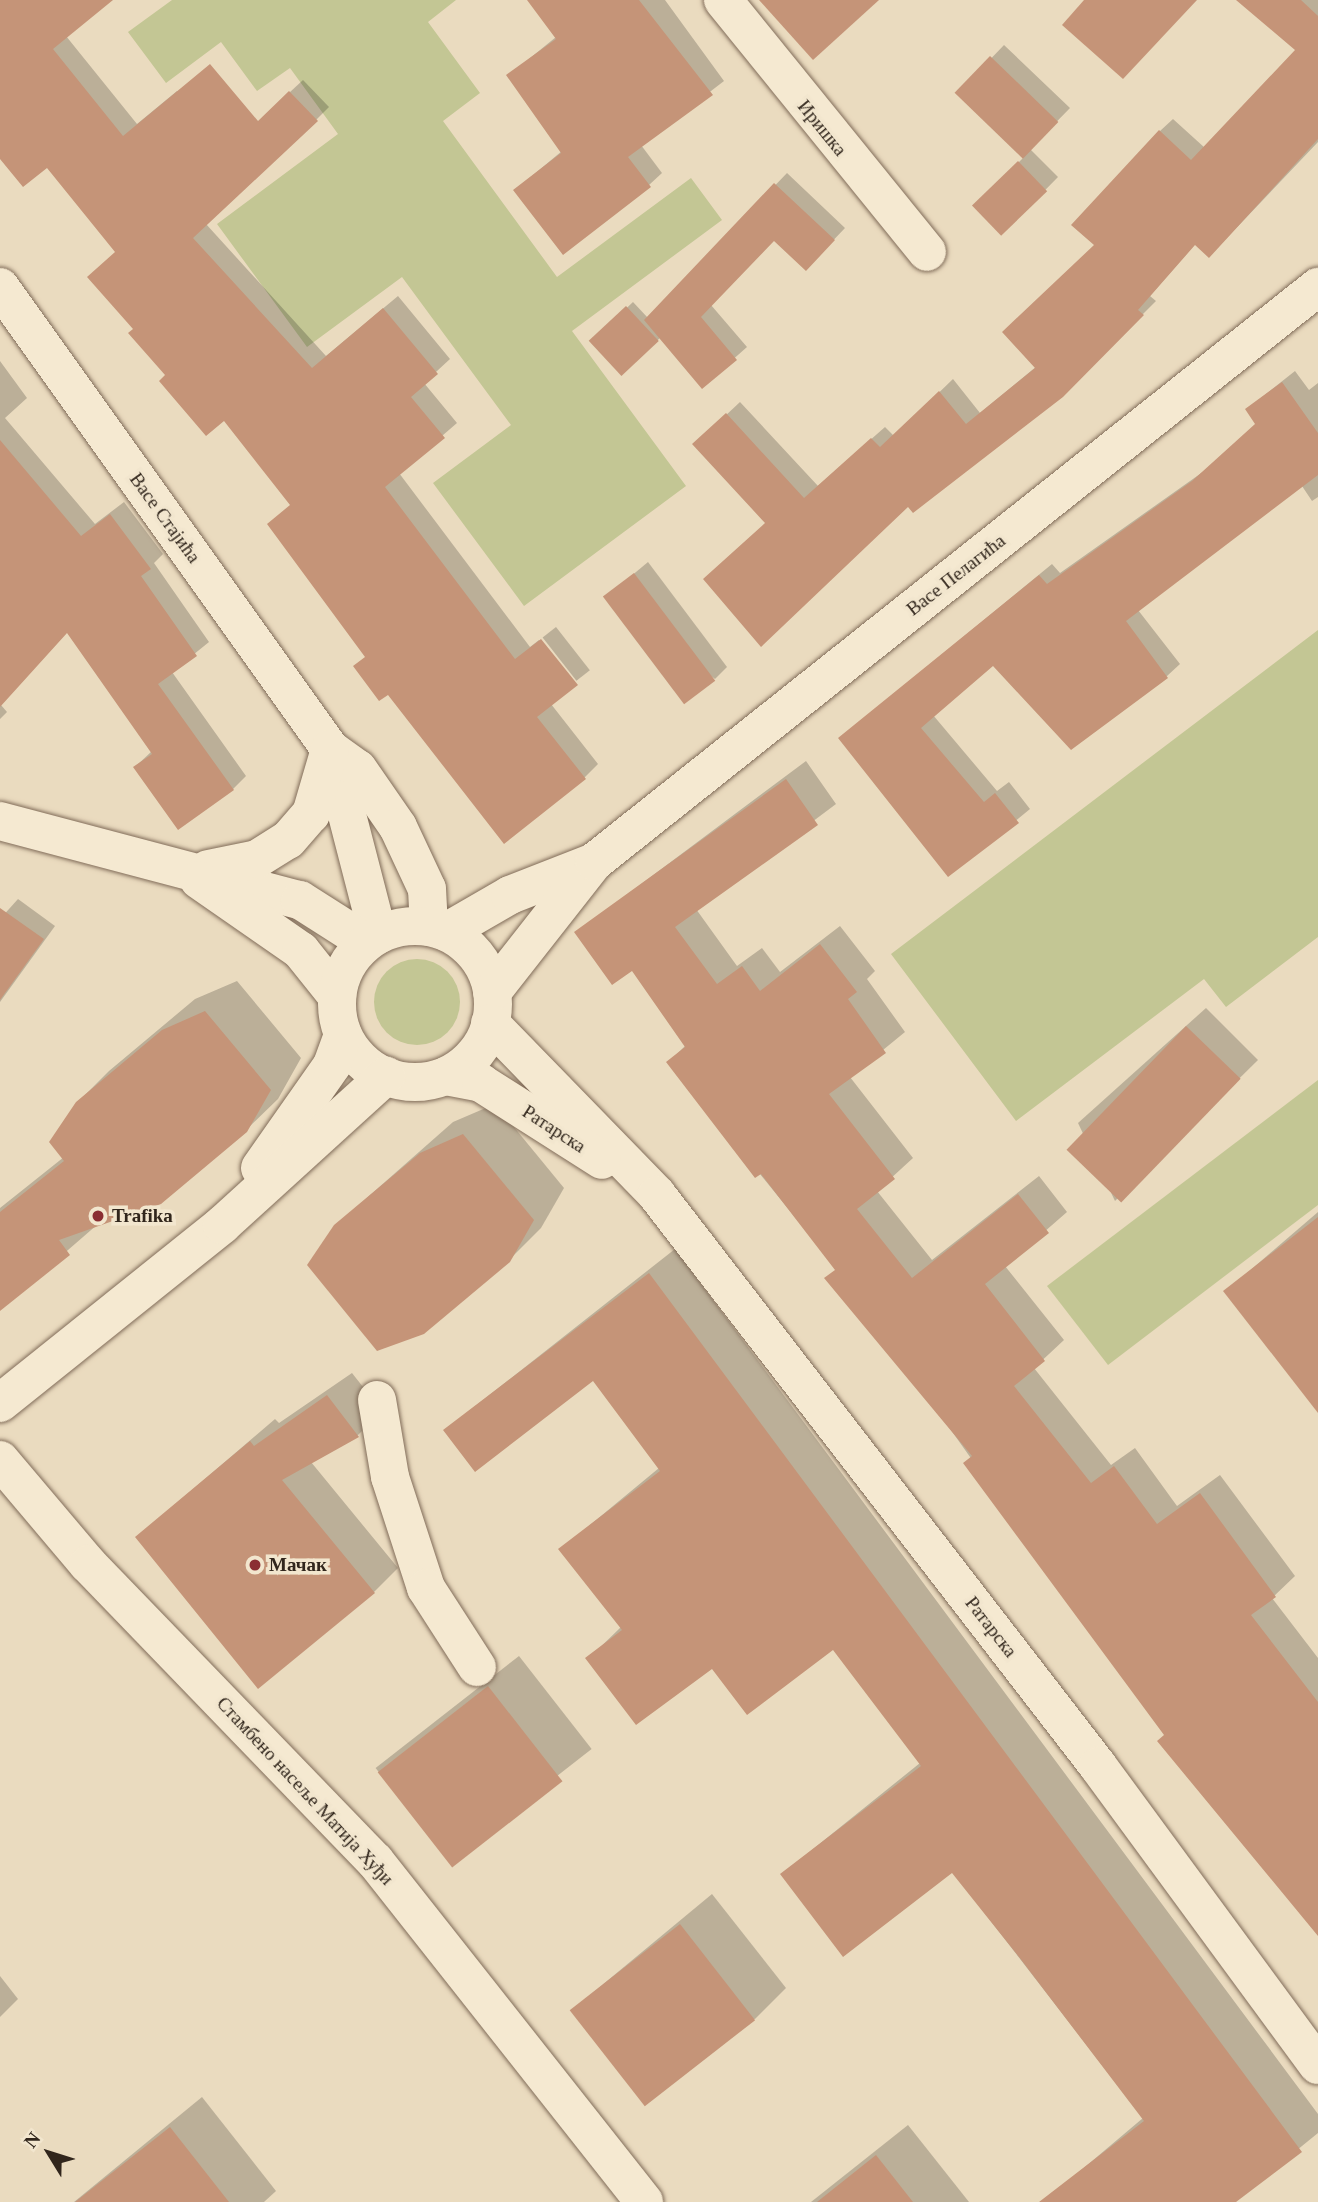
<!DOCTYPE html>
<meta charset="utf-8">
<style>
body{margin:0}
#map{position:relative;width:1318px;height:2202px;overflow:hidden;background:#eadbbf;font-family:"Times New Roman",serif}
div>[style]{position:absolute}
.green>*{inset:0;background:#c3c694}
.round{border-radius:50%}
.shadow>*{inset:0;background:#0003;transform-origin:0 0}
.building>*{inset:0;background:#c59478;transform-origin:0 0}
.roads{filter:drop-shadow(0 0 2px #816c59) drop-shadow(0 0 2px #816c59)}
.street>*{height:38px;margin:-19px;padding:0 19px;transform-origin:19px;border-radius:19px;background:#f5e9d1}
.street>.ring{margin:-19px;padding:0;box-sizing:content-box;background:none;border:38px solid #f5e9d1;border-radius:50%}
.dots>*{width:19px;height:19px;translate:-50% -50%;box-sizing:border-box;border:4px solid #f2e6ce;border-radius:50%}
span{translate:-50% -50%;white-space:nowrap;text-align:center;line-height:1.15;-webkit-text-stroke:7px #f2e6ce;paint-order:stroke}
.street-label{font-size:19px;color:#31261c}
.poi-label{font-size:19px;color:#31261c;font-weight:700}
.left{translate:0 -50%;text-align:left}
.north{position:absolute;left:14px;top:2118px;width:70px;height:70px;-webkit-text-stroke:5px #f2e6ce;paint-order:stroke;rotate:308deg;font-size:19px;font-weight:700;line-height:28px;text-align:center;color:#31261c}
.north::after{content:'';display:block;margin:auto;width:24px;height:32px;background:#31261c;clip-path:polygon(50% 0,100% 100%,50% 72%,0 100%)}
</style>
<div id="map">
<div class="green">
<i style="clip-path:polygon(172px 0,456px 0,428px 22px,480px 93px,443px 121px,557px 277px,691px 178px,722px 220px,572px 331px,686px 486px,524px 606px,433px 483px,511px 425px,402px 277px,307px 347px,217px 224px,338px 134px,290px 68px,257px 91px,221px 42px,166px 83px,128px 32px)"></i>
<i style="clip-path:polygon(1318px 630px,1318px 937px,1226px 1007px,1204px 979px,1016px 1121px,891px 954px)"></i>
<i class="round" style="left:374px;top:959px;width:86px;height:86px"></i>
<i style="clip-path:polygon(1318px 1080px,1318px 1205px,1108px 1365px,1047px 1286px)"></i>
</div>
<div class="shadow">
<i style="clip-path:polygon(0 0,102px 0,66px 36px,137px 124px,177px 91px,250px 181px,206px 224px,326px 356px,398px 296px,450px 359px,424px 383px,457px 423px,399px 473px,530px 647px,539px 640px,575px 685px,551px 704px,598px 764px,584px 778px,366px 656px,292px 504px,224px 418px,167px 375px,135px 329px,117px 251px,48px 165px,0 156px)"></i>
<i style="clip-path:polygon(529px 0,665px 0,724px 81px,641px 145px,662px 173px,649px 185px,515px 190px,562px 151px,508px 76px,556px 37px)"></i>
<i style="clip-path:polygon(1238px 0,1318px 0,1318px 142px,1222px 243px,1196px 243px,1150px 296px,1156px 301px,1062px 395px,908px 504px,767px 522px,708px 432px,740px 402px,818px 486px,885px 427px,894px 436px,953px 379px,980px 413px,1037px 366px,1160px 131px,1173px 119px,1205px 148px,1297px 50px)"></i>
<i style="clip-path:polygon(1004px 45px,1070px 108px,1030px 149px,1058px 177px,1002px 234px,975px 206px,1024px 157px,958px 93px)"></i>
<i style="clip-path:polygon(303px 80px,329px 107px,316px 120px,262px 118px)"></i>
<i style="clip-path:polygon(787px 173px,845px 228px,806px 269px,774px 239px,711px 305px,747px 347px,703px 386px,661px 337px,622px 373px,592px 341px,633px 302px,648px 318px)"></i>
<i style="clip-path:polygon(0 361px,27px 398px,5px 418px,95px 524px,124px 502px,163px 554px,154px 563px,209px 642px,172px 672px,246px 776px,233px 789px,135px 767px,152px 751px,68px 631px,1px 705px,7px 712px,0 719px)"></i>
<i style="clip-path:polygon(1295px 371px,1309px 390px,1318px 383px,1318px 497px,1312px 501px,1302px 486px,1138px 610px,1180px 664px,1167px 676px,1071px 748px,993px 664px,933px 715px,997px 791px,1009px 782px,1030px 809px,949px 875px,840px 738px,1052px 564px,1060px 573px,1207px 469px,1257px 423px,1247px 409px)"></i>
<i style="clip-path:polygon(648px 562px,727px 667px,715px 679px,606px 597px)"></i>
<i style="left:556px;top:627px;width:55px;height:17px;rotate:52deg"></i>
<i style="clip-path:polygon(806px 761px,836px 804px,696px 909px,737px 966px,762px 948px,780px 972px,840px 926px,875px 971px,867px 979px,905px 1032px,850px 1077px,913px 1158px,877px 1191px,932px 1260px,1039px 1176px,1067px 1212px,1005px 1266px,1064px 1340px,1034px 1368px,1111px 1465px,1135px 1448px,1177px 1506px,1220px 1475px,1295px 1576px,1272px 1598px,1318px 1658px,1318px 1933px,1166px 1734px,837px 1269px,669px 1062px,686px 1045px,632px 969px,577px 932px)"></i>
<i style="clip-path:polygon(18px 899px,55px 926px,0 1002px,0 919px)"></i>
<i style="clip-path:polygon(237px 981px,301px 1058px,278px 1099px,246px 1130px,98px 1224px,0 1309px,0 1208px,64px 1157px,77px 1103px,109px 1071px,195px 999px)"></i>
<i style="clip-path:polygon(1206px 1008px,1258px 1060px,1115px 1201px,1078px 1123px)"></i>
<i style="clip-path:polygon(495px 1104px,564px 1188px,541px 1228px,509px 1260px,335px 1226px,453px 1122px)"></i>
<i style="clip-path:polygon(1318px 1212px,1318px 1410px,1225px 1292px)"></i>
<i style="clip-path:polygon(675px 1249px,1318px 2114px,1318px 2133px,1233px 2202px,1081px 2202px,1066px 2183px,1143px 2118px,952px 1871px,782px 1874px,920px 1763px,833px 1648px,588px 1659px,621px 1627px,561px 1549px,659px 1468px,594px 1379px,445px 1430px)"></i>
<i style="clip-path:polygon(352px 1373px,382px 1411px,358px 1435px,311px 1462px,398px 1568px,374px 1592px,137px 1537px,275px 1419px,279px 1423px)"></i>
<i style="left:519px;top:1656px;width:118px;height:182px;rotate:52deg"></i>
<i style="clip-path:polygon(712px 1894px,786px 1988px,755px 2019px,572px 2010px)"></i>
<i style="clip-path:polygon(0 1976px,18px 1999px,0 2017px)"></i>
<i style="clip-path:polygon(202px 2097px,276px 2191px,264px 2202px,74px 2202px)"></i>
<i style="clip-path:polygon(908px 2125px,969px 2202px,811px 2202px)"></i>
</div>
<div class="building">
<i style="clip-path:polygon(0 0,113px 0,53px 49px,123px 136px,210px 64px,258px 121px,289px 91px,318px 121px,193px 238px,312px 368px,383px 308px,438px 374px,411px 397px,445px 438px,385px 487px,515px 659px,541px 639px,578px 685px,537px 717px,586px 779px,504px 844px,388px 695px,379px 701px,353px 666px,365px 657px,267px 524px,290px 505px,224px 421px,206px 436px,159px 381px,165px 375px,128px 333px,133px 329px,87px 277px,115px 252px,47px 168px,23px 187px,0 159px)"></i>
<i style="clip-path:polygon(527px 0,639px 0,713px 95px,628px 157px,651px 187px,563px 255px,513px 190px,561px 153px,506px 75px,556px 39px)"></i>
<i style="clip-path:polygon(759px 0,879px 0,813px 60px)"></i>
<i style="clip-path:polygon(1084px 0,1197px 0,1123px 79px,1062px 25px)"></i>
<i style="clip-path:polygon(1236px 0,1301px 0,1318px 16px,1318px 139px,1209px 258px,1195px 245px,1138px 310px,1144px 315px,1063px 397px,913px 513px,908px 507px,761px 647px,703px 579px,765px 523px,692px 444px,726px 413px,804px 498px,871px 438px,880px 447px,939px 391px,966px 424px,1035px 368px,1002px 332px,1094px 245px,1071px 225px,1159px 130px,1191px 160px,1295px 50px)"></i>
<i style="left:990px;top:56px;width:95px;height:51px;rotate:44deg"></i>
<i style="left:1018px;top:161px;width:42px;height:64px;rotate:46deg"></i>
<i style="clip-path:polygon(774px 183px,835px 240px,806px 271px,774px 241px,701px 317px,737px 360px,702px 389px,644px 320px)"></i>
<i style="left:626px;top:306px;width:48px;height:51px;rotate:47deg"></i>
<i style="clip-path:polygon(1282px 382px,1318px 433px,1318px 475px,1126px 621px,1168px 678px,1071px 750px,993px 666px,921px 728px,984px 802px,995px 793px,1019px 823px,948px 877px,838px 738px,1039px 575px,1047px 584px,1192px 481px,1255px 424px,1245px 409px)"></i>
<i style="clip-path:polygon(0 440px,81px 536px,110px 514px,151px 569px,141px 576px,197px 656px,158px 684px,234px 790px,178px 830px,133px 767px,152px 754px,67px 633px,0 707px)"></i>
<i style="left:634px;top:573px;width:135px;height:39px;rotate:53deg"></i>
<i style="clip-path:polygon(786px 779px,818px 825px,675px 927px,717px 984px,742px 966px,760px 991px,820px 944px,857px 992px,848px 999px,886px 1053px,829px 1094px,895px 1179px,857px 1209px,912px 1278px,1018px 1194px,1049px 1233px,985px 1284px,1045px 1361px,1014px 1386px,1091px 1483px,1114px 1466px,1157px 1524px,1200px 1493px,1276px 1597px,1251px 1615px,1318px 1702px,1318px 1936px,1157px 1741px,1164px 1735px,963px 1463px,972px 1456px,824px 1278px,835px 1270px,761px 1174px,755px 1178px,666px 1062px,685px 1047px,632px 971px,612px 985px,574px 932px)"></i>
<i style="clip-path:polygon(0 908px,44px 939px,0 1000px)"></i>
<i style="clip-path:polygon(205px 1011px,271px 1090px,247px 1132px,161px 1204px,59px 1240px,70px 1255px,0 1311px,0 1212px,64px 1161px,49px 1142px,76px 1102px,162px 1030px)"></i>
<i style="left:1186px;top:1026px;width:76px;height:172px;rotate:44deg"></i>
<i style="clip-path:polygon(463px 1134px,534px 1220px,510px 1262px,424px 1334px,377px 1351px,307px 1265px,334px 1225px,420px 1153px)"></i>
<i style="clip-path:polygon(1318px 1217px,1318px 1413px,1223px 1291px)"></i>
<i style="clip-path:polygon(649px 1273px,1302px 2152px,1236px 2202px,1039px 2202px,1144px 2121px,1019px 1957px,952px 1873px,843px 1957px,780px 1874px,921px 1766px,833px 1650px,747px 1715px,712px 1669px,636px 1725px,585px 1658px,622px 1630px,558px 1549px,660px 1471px,593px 1381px,475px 1472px,443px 1430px)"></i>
<i style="clip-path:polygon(327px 1395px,359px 1437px,282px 1480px,375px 1593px,258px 1689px,135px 1537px,250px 1441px,254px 1446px)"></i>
<i style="left:488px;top:1686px;width:121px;height:140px;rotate:52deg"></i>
<i style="left:680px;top:1924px;width:122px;height:140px;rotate:52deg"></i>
<i style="clip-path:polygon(170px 2127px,229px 2202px,75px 2202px)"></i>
<i style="clip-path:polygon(876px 2155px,913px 2202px,817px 2202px)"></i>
</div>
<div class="roads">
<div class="street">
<i style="left:723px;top:0;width:324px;rotate:51deg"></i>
<i style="left:0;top:287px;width:568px;rotate:54.46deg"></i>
<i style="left:330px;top:749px;width:192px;rotate:75.5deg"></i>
<i style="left:330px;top:749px;width:34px;rotate:36deg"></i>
<i style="left:358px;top:769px;width:70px;rotate:55.4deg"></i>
<i style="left:398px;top:827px;width:68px;rotate:64.9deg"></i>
<i style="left:427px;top:889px;width:38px;rotate:87deg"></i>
<i style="left:0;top:821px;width:310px;rotate:14.8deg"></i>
<i style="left:300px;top:900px;width:78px;rotate:32.5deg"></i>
<i style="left:208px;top:869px;width:50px;rotate:-11.5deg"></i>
<i style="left:257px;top:859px;width:36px;rotate:-32deg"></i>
<i style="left:288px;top:840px;width:35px;rotate:-49deg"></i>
<i style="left:311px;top:814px;width:68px;rotate:-73.7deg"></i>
<i style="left:199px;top:880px;width:124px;rotate:34.8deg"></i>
<i style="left:301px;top:951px;width:58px;rotate:51.3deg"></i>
<i class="ring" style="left:337px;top:926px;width:118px;height:118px"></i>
<i style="left:446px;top:932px;width:74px;rotate:-30deg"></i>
<i style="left:510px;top:895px;width:90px;rotate:-21.4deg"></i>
<i style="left:492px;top:992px;width:165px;rotate:-51.9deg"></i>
<i style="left:594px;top:862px;width:925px;rotate:-38.46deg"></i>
<i style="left:490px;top:1023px;width:240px;rotate:45.8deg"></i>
<i style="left:657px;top:1195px;width:721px;rotate:52.32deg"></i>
<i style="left:1098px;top:1766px;width:371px;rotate:53.7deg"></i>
<i style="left:446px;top:1076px;width:36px;rotate:11deg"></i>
<i style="left:481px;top:1083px;width:143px;rotate:32.5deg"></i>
<i style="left:260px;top:1168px;width:126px;rotate:-55deg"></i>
<i style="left:332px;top:1065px;width:32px;rotate:-70deg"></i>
<i style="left:377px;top:1400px;width:78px;rotate:80.4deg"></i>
<i style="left:390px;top:1477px;width:117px;rotate:72deg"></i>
<i style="left:426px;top:1588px;width:94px;rotate:57.2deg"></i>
<i style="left:0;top:1403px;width:285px;rotate:-38.7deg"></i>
<i style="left:222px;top:1225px;width:222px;rotate:-42.3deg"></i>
<i style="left:0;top:1460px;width:136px;rotate:49.8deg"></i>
<i style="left:88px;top:1564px;width:413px;rotate:46deg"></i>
<i style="left:375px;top:1861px;width:434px;rotate:51.7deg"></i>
</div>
</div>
<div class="dots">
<i style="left:98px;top:1216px;background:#8b2e33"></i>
<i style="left:255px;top:1565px;background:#8b2e33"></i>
</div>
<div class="street-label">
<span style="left:822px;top:128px;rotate:51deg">Иришка</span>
<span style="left:165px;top:518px;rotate:54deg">Васе Стајића</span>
<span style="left:956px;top:575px;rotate:-38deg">Васе Пелагића</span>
<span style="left:554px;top:1129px;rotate:33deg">Ратарска</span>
<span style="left:991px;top:1627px;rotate:52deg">Ратарска</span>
<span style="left:305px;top:1791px;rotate:47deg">Стамбено насеље Матија Хуђи</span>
</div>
<div class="poi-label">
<span class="left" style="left:112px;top:1216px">Trafika</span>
<span class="left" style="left:269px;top:1565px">Мачак</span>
</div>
<div class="north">N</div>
</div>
